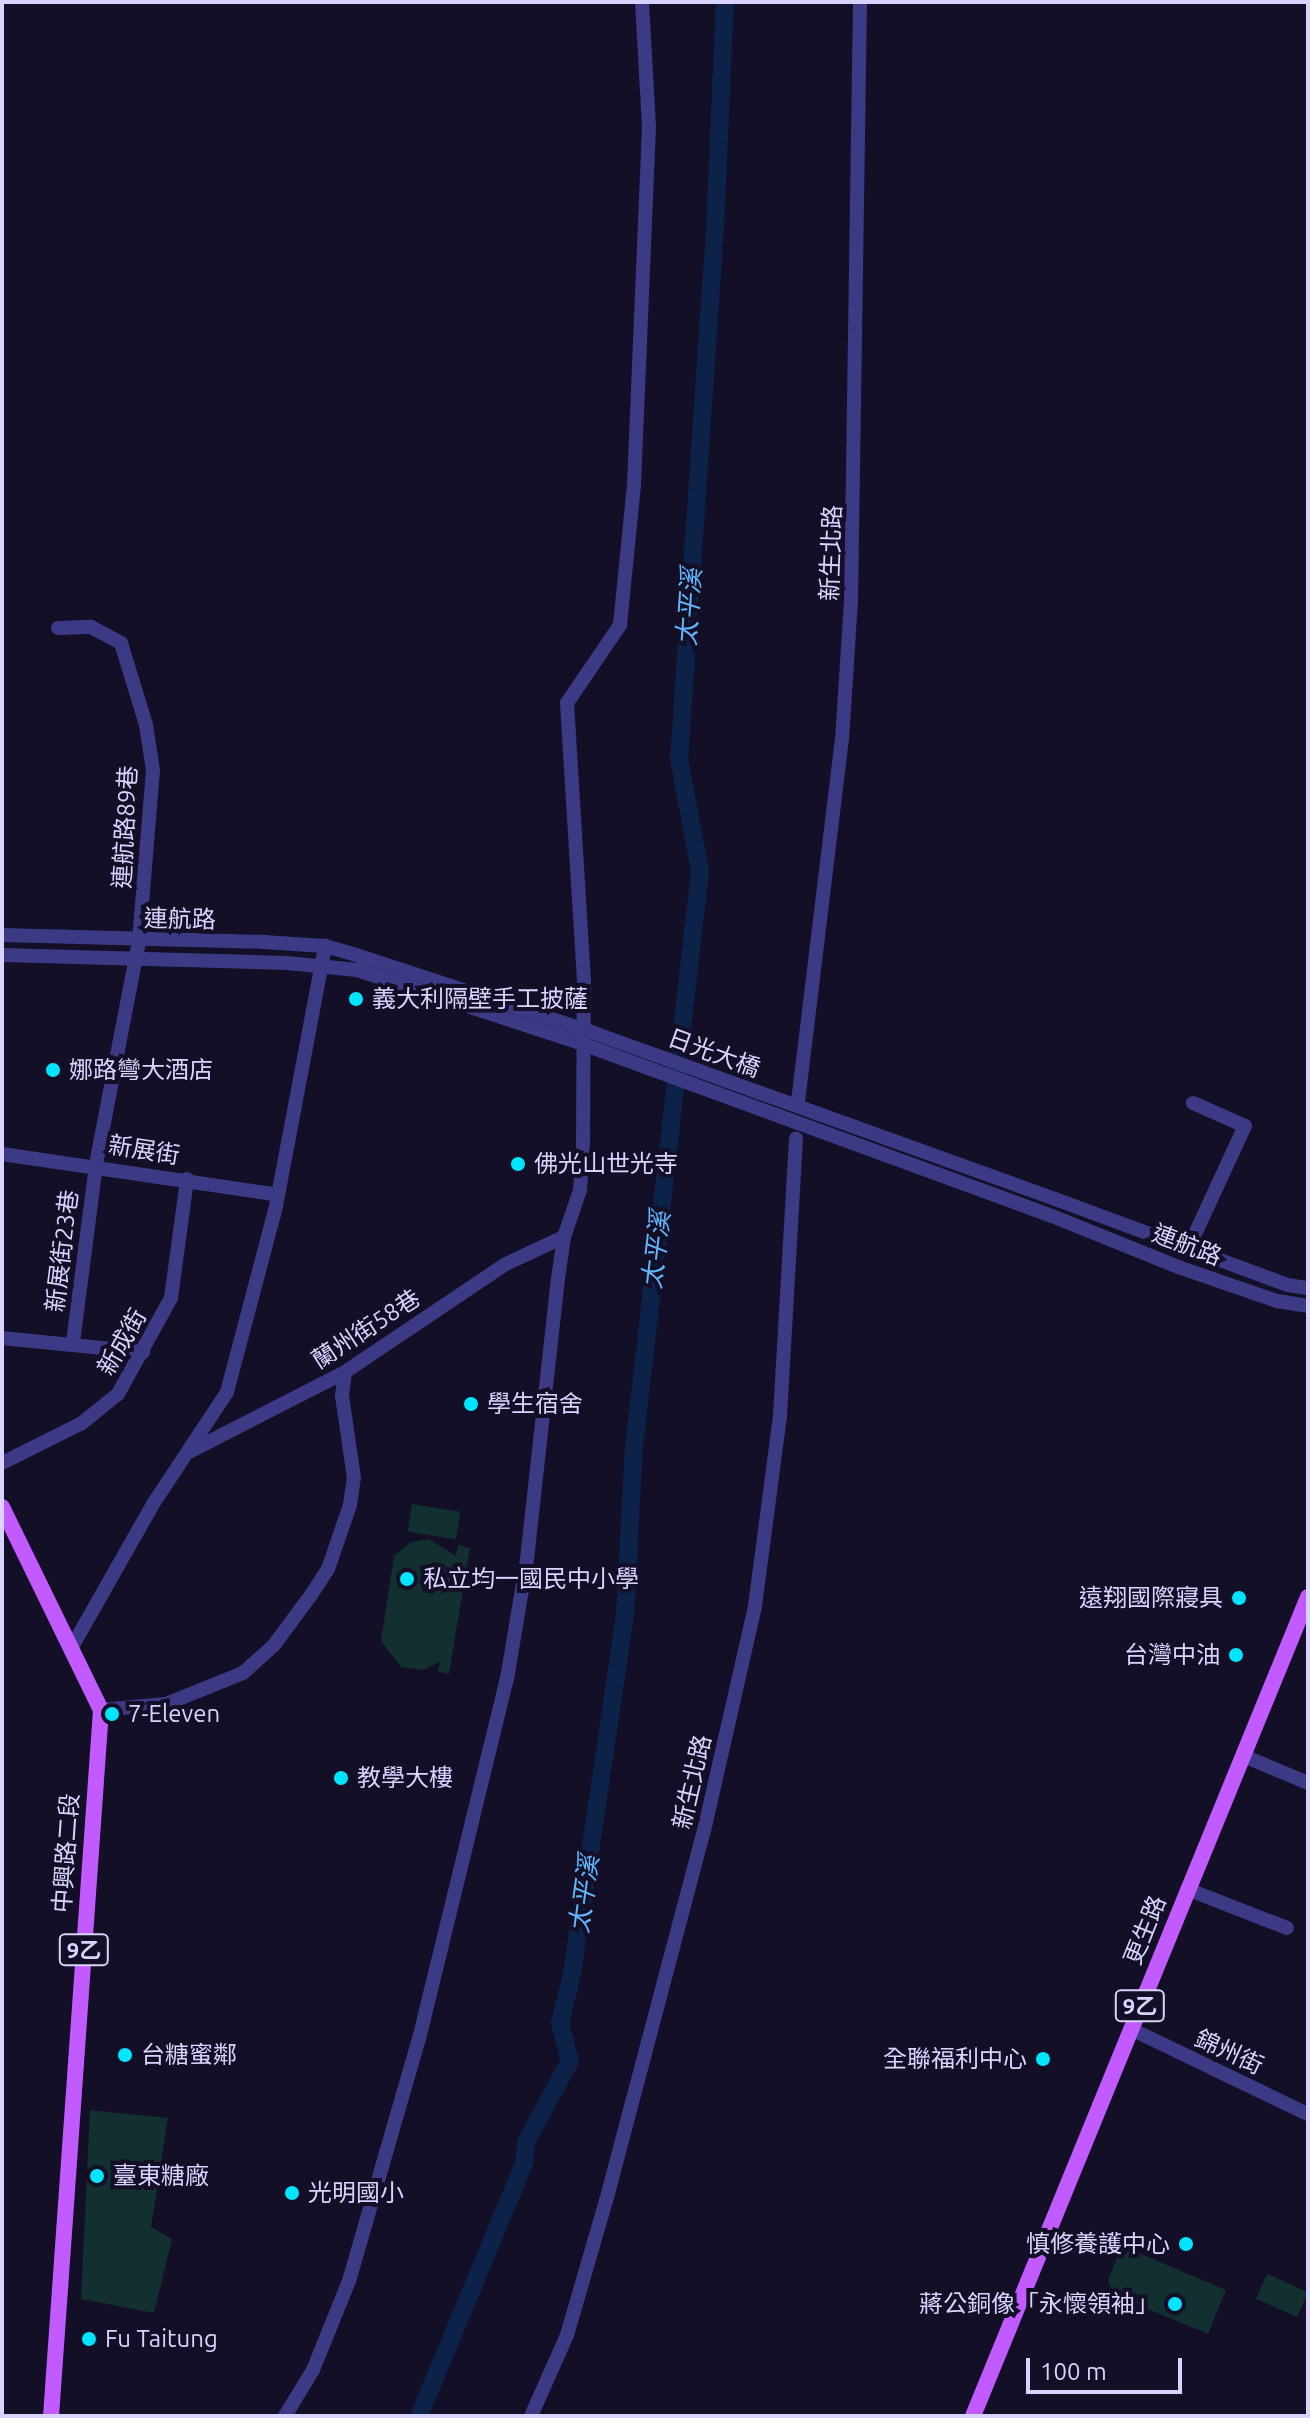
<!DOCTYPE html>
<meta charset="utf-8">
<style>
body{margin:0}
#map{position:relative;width:1310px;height:2418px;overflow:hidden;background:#130f26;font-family:Ubuntu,"Noto Sans TC",sans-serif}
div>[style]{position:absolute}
.green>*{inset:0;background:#12302f;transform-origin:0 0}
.river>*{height:18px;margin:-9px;padding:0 9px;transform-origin:9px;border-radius:9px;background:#0c2248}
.minor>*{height:14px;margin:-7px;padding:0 7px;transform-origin:7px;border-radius:7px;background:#3d3a85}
.major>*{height:16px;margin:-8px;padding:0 8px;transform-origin:8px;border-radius:8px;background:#c25bff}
.minor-bridge>*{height:14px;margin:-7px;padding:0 7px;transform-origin:7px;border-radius:7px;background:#3d3a85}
.dots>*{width:22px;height:22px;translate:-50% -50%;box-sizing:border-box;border:4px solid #130f26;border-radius:50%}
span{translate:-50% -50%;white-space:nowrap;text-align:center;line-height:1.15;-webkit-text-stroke:8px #130f26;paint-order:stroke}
.shield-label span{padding:2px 6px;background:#130f26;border:2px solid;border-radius:6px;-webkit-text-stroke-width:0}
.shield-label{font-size:22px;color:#d9d4ff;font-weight:700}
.street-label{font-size:24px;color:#d9d4ff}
.poi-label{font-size:24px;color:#d9d4ff}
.left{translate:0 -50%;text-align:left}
.right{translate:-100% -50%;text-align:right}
.water-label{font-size:26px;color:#62b6ff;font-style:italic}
.frame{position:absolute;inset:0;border:4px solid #d9d4ff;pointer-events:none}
.scale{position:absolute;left:1026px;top:2358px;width:156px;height:36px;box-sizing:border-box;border:4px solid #d9d4ff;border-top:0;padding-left:10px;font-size:24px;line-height:28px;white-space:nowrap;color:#d9d4ff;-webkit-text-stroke:6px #130f26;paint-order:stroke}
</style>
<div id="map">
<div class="green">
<i style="left:412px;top:1504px;width:49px;height:28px;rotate:9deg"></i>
<i style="clip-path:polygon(429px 1539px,456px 1556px,458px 1545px,470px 1548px,449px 1674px,438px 1672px,440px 1662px,423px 1670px,401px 1667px,381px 1641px,394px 1556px,411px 1542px)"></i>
<i style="clip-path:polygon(90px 2110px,168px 2118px,151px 2227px,172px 2239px,154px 2313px,81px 2299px)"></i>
<i style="clip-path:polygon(1122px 2246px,1226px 2290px,1208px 2334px,1114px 2295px,1108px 2280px)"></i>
<i style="left:1267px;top:2274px;width:45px;height:27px;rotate:24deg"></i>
</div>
<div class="river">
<i style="left:419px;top:2416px;width:273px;rotate:-67.4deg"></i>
<i style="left:524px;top:2164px;width:22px;rotate:-85deg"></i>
<i style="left:526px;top:2142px;width:92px;rotate:-61.5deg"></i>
<i style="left:570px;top:2061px;width:39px;rotate:-105deg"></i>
<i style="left:560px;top:2023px;width:50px;rotate:-76.2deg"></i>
<i style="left:572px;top:1974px;width:362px;rotate:-81.6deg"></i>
<i style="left:625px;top:1616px;width:169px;rotate:-87deg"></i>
<i style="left:634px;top:1447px;width:580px;rotate:-83.46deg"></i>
<i style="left:700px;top:871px;width:114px;rotate:-100.6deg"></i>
<i style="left:679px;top:759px;width:532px;rotate:-86.12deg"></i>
<i style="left:715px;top:228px;width:226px;rotate:-87.5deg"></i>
</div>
<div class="minor">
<i style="left:58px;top:628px;width:33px;rotate:-2deg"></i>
<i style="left:91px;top:627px;width:34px;rotate:28deg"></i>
<i style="left:121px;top:643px;width:86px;rotate:73deg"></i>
<i style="left:146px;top:725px;width:46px;rotate:81.2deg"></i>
<i style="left:153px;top:770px;width:172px;rotate:94.7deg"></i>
<i style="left:139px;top:941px;width:228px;rotate:100.9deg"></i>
<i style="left:96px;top:1165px;width:179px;rotate:97.4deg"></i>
<i style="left:2px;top:935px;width:261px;rotate:1.5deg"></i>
<i style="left:263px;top:942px;width:62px;rotate:3.7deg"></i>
<i style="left:325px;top:946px;width:32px;rotate:16deg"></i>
<i style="left:2px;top:955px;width:285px;rotate:1.6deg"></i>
<i style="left:287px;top:963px;width:70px;rotate:5.7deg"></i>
<i style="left:798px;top:1102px;width:365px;rotate:-83.1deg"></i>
<i style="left:842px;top:740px;width:138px;rotate:-86.3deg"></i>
<i style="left:851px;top:602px;width:600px;rotate:-89.14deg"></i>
<i style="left:2px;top:1154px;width:279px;rotate:8.4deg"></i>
<i style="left:1055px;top:1199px;width:248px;rotate:20.3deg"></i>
<i style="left:1288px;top:1285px;width:20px;rotate:9deg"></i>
<i style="left:1052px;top:1216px;width:139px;rotate:22deg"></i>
<i style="left:1181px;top:1268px;width:102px;rotate:19deg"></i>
<i style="left:1277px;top:1301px;width:31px;rotate:9deg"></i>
<i style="left:1189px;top:1247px;width:133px;rotate:-65.2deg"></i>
<i style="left:1245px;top:1126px;width:57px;rotate:-156.1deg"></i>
<i style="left:2px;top:1338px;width:142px;rotate:5.7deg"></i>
<i style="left:189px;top:1452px;width:175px;rotate:-27.1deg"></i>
<i style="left:345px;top:1372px;width:194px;rotate:-33.9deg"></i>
<i style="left:506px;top:1264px;width:64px;rotate:-25deg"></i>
<i style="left:2px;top:1463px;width:89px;rotate:-26.6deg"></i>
<i style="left:82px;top:1423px;width:46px;rotate:-38.9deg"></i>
<i style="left:118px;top:1394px;width:110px;rotate:-61.1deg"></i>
<i style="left:171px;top:1298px;width:120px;rotate:-82.3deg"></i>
<i style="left:73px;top:1645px;width:162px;rotate:-60.4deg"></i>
<i style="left:153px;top:1504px;width:134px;rotate:-56.5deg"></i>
<i style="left:227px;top:1392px;width:192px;rotate:-75.2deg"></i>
<i style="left:276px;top:1206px;width:265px;rotate:-79.3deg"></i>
<i style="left:101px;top:1710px;width:65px;rotate:-5.3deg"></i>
<i style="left:166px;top:1704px;width:83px;rotate:-21.9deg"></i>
<i style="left:243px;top:1673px;width:42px;rotate:-42.1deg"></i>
<i style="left:274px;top:1645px;width:62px;rotate:-53.5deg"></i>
<i style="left:311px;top:1595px;width:31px;rotate:-57deg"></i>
<i style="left:328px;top:1569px;width:68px;rotate:-71deg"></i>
<i style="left:350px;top:1505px;width:27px;rotate:-82deg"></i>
<i style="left:354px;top:1478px;width:83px;rotate:-98.3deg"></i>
<i style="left:342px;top:1396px;width:24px;rotate:-83deg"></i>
<i style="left:1244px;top:1756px;width:69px;rotate:22.9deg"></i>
<i style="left:1187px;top:1889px;width:107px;rotate:21.3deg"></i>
<i style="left:1131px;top:2029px;width:196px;rotate:25.7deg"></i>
<i style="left:285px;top:2416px;width:54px;rotate:-58.7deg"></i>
<i style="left:313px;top:2370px;width:96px;rotate:-68deg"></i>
<i style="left:349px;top:2281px;width:252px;rotate:-73.9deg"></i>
<i style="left:419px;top:2039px;width:371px;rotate:-76.3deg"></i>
<i style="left:507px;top:1679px;width:122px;rotate:-80.5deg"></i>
<i style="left:527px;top:1559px;width:282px;rotate:-83.7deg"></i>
<i style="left:558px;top:1279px;width:42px;rotate:-81.9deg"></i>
<i style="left:564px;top:1237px;width:50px;rotate:-71.2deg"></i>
<i style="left:580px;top:1190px;width:44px;rotate:-86.1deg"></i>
<i style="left:583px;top:1146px;width:165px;rotate:-89.7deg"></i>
<i style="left:584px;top:981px;width:279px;rotate:-93.5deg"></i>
<i style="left:567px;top:703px;width:94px;rotate:-55.8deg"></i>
<i style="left:620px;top:625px;width:141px;rotate:-84.3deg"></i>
<i style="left:634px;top:485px;width:358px;rotate:-87.6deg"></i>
<i style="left:649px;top:127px;width:125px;rotate:-93.2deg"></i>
<i style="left:531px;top:2416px;width:89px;rotate:-66deg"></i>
<i style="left:567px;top:2335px;width:140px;rotate:-73.8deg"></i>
<i style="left:606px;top:2201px;width:392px;rotate:-75.2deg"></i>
<i style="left:706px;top:1822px;width:221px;rotate:-77.2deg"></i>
<i style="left:755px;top:1606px;width:192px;rotate:-82.5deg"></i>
<i style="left:780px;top:1416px;width:278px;rotate:-86.7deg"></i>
</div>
<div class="major">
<i style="left:2px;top:1507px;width:226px;rotate:64deg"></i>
<i style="left:101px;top:1710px;width:708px;rotate:94.05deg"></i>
<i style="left:973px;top:2416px;width:885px;rotate:-67.75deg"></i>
</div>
<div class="minor-bridge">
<i style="left:356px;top:955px;width:250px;rotate:18.1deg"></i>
<i style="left:594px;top:1033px;width:490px;rotate:19.8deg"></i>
<i style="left:357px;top:970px;width:231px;rotate:18.1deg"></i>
<i style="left:577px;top:1042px;width:506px;rotate:20.12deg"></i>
</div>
<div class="dots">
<i style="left:356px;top:999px;background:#00e5ff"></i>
<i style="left:53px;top:1070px;background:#00e5ff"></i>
<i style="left:518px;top:1164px;background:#00e5ff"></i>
<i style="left:471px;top:1404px;background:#00e5ff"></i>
<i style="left:407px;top:1579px;background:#00e5ff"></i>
<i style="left:1239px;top:1598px;background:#00e5ff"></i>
<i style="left:1236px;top:1655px;background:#00e5ff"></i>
<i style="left:112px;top:1714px;background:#00e5ff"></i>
<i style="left:341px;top:1778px;background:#00e5ff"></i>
<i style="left:125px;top:2055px;background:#00e5ff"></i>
<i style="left:1043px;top:2059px;background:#00e5ff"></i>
<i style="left:97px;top:2176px;background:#00e5ff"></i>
<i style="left:292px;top:2193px;background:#00e5ff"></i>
<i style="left:1186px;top:2244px;background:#00e5ff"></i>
<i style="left:1175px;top:2304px;background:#00e5ff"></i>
<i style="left:89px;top:2339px;background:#00e5ff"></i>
</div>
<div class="shield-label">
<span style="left:84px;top:1950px">9乙</span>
<span style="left:1140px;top:2006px">9乙</span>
</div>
<div class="street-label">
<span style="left:831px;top:553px;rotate:-88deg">新生北路</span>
<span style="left:125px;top:827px;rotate:-87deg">連航路89巷</span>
<span style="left:180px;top:919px;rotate:1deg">連航路</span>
<span style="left:714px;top:1053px;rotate:20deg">日光大橋</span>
<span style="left:144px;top:1150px;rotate:9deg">新展街</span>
<span style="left:1187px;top:1245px;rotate:21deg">連航路</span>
<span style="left:62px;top:1251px;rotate:-83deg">新展街23巷</span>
<span style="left:366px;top:1329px;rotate:-33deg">蘭州街58巷</span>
<span style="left:122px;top:1342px;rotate:-60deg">新成街</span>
<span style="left:692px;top:1782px;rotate:-77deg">新生北路</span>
<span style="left:66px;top:1853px;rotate:-86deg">中興路二段</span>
<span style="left:1145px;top:1930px;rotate:-68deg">更生路</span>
<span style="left:1229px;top:2052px;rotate:25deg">錦州街</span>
</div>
<div class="poi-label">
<span class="left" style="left:372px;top:999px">義大利隔壁手工披薩</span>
<span class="left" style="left:69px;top:1070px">娜路彎大酒店</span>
<span class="left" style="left:534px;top:1164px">佛光山世光寺</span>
<span class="left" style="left:487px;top:1404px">學生宿舍</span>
<span class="left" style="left:423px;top:1579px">私立均一國民中小學</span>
<span class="right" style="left:1223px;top:1598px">遠翔國際寢具</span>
<span class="right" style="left:1220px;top:1655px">台灣中油</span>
<span class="left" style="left:128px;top:1714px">7-Eleven</span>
<span class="left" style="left:357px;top:1778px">教學大樓</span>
<span class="left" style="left:141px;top:2055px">台糖蜜鄰</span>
<span class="right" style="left:1027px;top:2059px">全聯福利中心</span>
<span class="left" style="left:113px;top:2176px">臺東糖廠</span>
<span class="left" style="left:308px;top:2193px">光明國小</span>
<span class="right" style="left:1170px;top:2244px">慎修養護中心</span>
<span class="right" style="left:1159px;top:2304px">蔣公銅像「永懷領袖」</span>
<span class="left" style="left:105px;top:2339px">Fu Taitung</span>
</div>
<div class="water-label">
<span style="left:689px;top:607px;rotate:-86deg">太平溪</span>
<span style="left:656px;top:1250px;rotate:-83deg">太平溪</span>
<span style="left:584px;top:1894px;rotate:-82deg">太平溪</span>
</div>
<div class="frame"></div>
<div class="scale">100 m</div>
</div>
